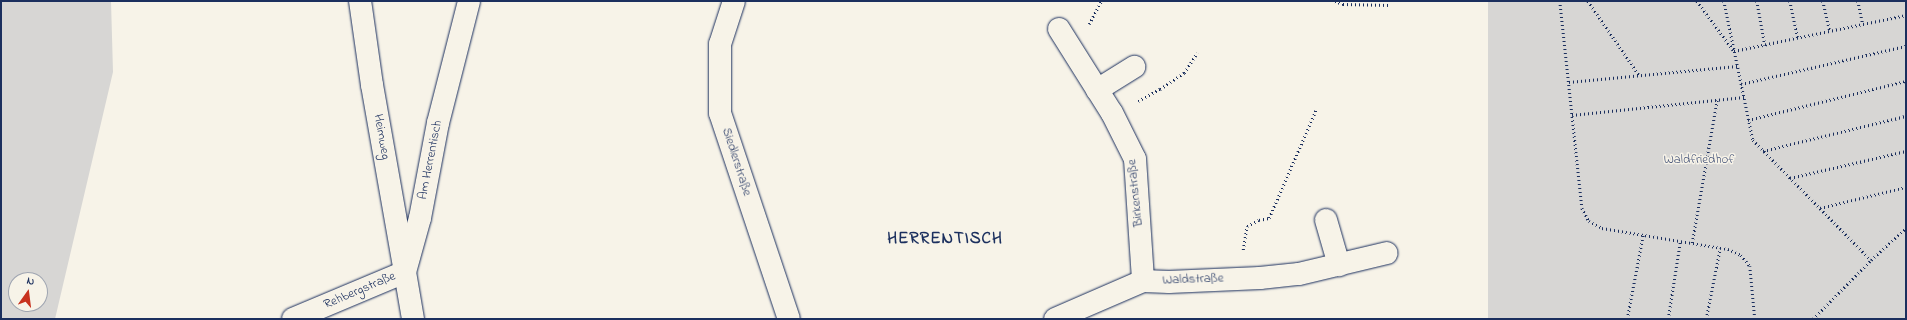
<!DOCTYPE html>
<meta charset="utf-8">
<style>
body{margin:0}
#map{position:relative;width:1907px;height:320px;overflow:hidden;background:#f7f3e8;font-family:"Indie Flower",sans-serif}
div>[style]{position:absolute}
.green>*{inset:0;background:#d7d6d4;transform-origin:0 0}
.path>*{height:2.5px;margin-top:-1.25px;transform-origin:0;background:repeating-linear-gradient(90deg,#1b2f5e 0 1px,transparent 0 4px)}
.roads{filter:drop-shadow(0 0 1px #1b2f5e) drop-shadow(0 0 1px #1b2f5e)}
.street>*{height:22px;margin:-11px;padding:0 11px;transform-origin:11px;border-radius:11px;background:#f7f3e8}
span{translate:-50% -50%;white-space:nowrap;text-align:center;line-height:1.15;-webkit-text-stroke:3px #f7f3e8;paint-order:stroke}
.street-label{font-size:13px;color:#1b2f5e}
.park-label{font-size:13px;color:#415076}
.district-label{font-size:17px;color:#1b2f5e;font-weight:700;letter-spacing:1px}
.frame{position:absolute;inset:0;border:2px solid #1b2f5e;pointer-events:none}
.north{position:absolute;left:8px;top:272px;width:40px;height:40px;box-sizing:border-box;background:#f7f3e8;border:1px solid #9fa5b1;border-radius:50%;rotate:14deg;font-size:11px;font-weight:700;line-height:16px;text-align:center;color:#1b2f5e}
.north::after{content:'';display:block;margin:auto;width:14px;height:18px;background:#c8321e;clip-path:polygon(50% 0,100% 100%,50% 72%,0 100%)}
</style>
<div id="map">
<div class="green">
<i style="clip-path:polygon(evenodd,1px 1px,111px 1px,113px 72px,55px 319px,1px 319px,1px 1px,16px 280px,40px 280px,40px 304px,16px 304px,16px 280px)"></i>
<i style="left:1488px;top:1px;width:418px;height:318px"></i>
</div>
<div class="path">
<i style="left:1335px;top:1px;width:9px;rotate:21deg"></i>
<i style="left:1343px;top:4px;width:47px;rotate:1.2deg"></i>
<i style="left:1560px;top:1px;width:208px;rotate:83.9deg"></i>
<i style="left:1582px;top:208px;width:15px;rotate:62deg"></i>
<i style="left:1589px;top:221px;width:15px;rotate:28deg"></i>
<i style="left:1602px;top:228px;width:128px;rotate:9.5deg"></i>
<i style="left:1728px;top:249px;width:14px;rotate:25deg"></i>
<i style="left:1741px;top:255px;width:14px;rotate:51deg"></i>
<i style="left:1750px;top:266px;width:53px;rotate:84.6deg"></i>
<i style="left:1588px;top:1px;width:90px;rotate:55.4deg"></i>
<i style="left:1697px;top:1px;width:62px;rotate:53.5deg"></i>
<i style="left:1734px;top:51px;width:176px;rotate:-11.8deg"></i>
<i style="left:1724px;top:1px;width:142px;rotate:78.2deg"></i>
<i style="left:1753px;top:140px;width:168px;rotate:45.5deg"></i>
<i style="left:1757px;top:1px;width:45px;rotate:79.7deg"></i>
<i style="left:1790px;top:1px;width:38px;rotate:78deg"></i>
<i style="left:1823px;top:1px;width:31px;rotate:77deg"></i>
<i style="left:1858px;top:1px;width:24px;rotate:78deg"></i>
<i style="left:1089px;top:24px;width:26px;rotate:-62deg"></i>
<i style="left:1569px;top:82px;width:169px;rotate:-5.4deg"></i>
<i style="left:1741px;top:84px;width:169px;rotate:-13deg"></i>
<i style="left:1138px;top:101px;width:25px;rotate:-29deg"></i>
<i style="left:1160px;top:89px;width:29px;rotate:-34deg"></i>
<i style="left:1184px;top:73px;width:24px;rotate:-57deg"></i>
<i style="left:1572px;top:115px;width:173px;rotate:-6deg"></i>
<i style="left:1748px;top:120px;width:163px;rotate:-13.9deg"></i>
<i style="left:1763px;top:151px;width:147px;rotate:-13.8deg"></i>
<i style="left:1790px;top:178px;width:119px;rotate:-13.1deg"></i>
<i style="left:1820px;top:208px;width:89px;rotate:-13.7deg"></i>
<i style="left:1692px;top:243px;width:145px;rotate:-80.1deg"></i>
<i style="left:1243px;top:250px;width:24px;rotate:-81deg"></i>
<i style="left:1247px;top:226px;width:13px;rotate:-27deg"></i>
<i style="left:1259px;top:220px;width:10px;rotate:-11deg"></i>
<i style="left:1269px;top:218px;width:118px;rotate:-66.5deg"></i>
<i style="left:1627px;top:319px;width:86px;rotate:-79.2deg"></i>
<i style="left:1668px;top:319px;width:78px;rotate:-81.1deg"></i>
<i style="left:1706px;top:319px;width:72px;rotate:-78.8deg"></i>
<i style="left:1813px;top:319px;width:83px;rotate:-45.5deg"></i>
<i style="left:1871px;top:260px;width:47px;rotate:-42.4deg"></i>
</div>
<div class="roads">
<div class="street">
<i style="left:734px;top:1px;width:45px;rotate:108deg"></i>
<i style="left:720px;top:44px;width:69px;rotate:90deg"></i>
<i style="left:720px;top:113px;width:217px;rotate:71.5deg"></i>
<i style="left:1059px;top:29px;width:99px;rotate:57.8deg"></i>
<i style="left:1112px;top:113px;width:51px;rotate:63.4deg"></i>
<i style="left:1135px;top:159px;width:122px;rotate:86.2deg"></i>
<i style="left:1097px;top:90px;width:44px;rotate:-31.9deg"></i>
<i style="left:1326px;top:220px;width:47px;rotate:73.9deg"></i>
<i style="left:293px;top:319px;width:121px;rotate:-22.8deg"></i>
<i style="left:405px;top:272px;width:190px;rotate:-100deg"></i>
<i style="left:372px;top:85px;width:85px;rotate:-98.1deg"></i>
<i style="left:413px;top:319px;width:48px;rotate:-99.7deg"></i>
<i style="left:405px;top:272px;width:56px;rotate:-74.5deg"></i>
<i style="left:420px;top:218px;width:97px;rotate:-79.3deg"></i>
<i style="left:438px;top:123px;width:126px;rotate:-75.7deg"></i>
<i style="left:1055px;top:319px;width:96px;rotate:-23.4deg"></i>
<i style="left:1143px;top:281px;width:26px;rotate:2deg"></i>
<i style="left:1169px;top:282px;width:91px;rotate:-2.5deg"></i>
<i style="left:1260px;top:278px;width:39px;rotate:-6deg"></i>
<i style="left:1299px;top:274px;width:90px;rotate:-13.4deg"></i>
</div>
</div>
<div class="street-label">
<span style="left:381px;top:137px;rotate:80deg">Heimweg</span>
<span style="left:431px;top:160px;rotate:-79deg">Am Herrentisch</span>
<span style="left:736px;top:162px;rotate:72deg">Siedlerstraße</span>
<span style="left:1136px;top:193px;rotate:-96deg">Birkenstraße</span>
<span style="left:1193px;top:280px;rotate:-2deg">Waldstraße</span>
<span style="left:360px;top:291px;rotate:-23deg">Rehbergstraße</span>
</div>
<div class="park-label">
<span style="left:1699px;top:160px">Waldfriedhof</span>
</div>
<div class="district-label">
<span style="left:945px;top:239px">HERRENTISCH</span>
</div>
<div class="frame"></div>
<div class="north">N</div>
</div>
